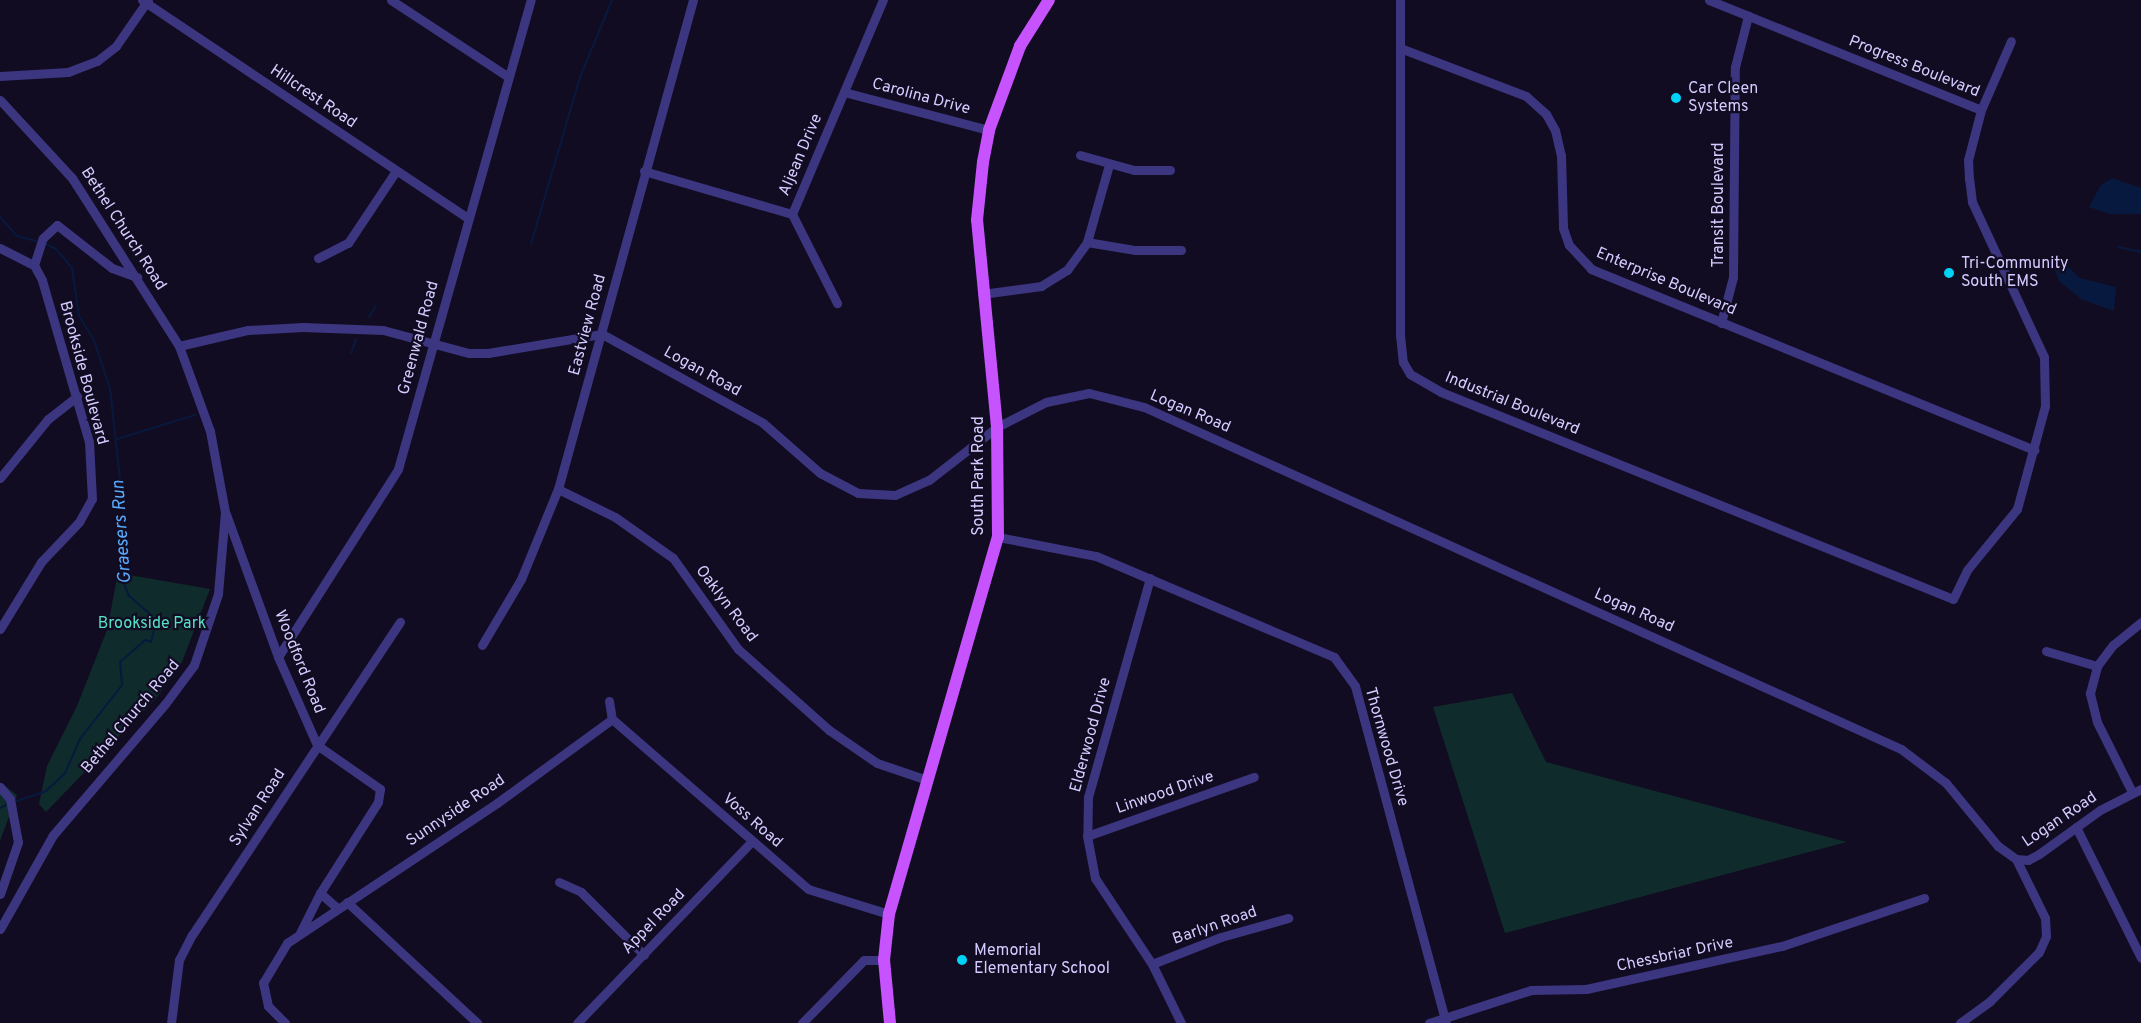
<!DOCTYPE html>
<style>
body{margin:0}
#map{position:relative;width:2141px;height:1023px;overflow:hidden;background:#110c21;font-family:Overpass,sans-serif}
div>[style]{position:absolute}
.green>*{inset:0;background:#0f2b2b}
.water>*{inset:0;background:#08193f}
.stream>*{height:2px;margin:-1px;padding:0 1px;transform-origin:1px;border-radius:1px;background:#08193f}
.minor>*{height:9px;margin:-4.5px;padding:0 4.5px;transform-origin:4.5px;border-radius:4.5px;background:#3c3681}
.major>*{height:12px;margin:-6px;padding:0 6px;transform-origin:6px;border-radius:6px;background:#c753ff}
.dots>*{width:16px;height:16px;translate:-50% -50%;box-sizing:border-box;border:3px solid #110c21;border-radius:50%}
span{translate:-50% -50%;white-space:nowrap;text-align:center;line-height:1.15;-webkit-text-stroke:4.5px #110c21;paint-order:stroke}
.street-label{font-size:16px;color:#d4ccff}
.poi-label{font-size:16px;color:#d4ccff}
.left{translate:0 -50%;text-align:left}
.park-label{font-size:16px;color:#55e2c6}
.water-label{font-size:18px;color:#5aabff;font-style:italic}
</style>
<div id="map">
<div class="green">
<i style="clip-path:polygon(118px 573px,210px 589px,182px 662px,158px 696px,46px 812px,39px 804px,47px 766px,77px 706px,107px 630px)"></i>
<i style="clip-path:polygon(1512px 693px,1546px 762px,1847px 842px,1505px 933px,1433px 707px)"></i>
<i style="clip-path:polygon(0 782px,17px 795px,0 841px)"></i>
</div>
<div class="water">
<i style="clip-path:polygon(2112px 178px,2141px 188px,2141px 214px,2110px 214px,2089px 207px,2100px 186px)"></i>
<i style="clip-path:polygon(2061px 260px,2080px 278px,2116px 287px,2114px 311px,2081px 299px,2059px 281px,2052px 261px)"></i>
</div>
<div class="stream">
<i style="left:0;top:217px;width:25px;rotate:48deg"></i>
<i style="left:17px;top:236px;width:23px;rotate:15deg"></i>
<i style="left:531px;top:244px;width:174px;rotate:-73.6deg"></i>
<i style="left:580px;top:77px;width:83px;rotate:-67.4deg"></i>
<i style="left:2118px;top:247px;width:24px;rotate:12deg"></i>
<i style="left:369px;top:317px;width:13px;rotate:-58deg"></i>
<i style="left:351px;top:353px;width:15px;rotate:-70deg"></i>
<i style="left:117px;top:439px;width:82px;rotate:-17.1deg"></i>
<i style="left:13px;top:802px;width:35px;rotate:-18deg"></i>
<i style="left:46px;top:791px;width:26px;rotate:-43deg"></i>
<i style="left:65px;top:773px;width:37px;rotate:-66deg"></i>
<i style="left:80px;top:739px;width:68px;rotate:-52.1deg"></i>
<i style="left:122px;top:685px;width:23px;rotate:-95deg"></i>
<i style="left:120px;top:662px;width:33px;rotate:-41deg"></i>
<i style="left:145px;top:640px;width:6px;rotate:18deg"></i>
<i style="left:151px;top:642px;width:12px;rotate:-76deg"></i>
<i style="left:154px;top:630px;width:16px;rotate:-104deg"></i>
<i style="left:150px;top:614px;width:28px;rotate:-139deg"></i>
<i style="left:129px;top:596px;width:16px;rotate:-112deg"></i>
<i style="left:123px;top:581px;width:57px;rotate:-88deg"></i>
<i style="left:125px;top:524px;width:136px;rotate:-96.3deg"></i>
<i style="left:110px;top:389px;width:52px;rotate:-108.1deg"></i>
<i style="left:94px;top:340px;width:28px;rotate:-122deg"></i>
<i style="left:79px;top:316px;width:49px;rotate:-98.3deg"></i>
<i style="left:72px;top:268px;width:25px;rotate:-130deg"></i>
<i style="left:56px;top:249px;width:13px;rotate:-153deg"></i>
<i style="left:0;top:808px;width:9px;rotate:-27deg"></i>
</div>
<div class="minor">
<i style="left:142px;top:0;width:392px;rotate:33.8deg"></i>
<i style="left:391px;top:0;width:139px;rotate:33.2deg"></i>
<i style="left:1400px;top:0;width:335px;rotate:90deg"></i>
<i style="left:1400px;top:335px;width:27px;rotate:84deg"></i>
<i style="left:1403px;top:362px;width:14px;rotate:60deg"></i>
<i style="left:1410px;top:374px;width:36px;rotate:30deg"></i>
<i style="left:1441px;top:392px;width:552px;rotate:22.01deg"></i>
<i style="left:1953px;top:599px;width:32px;rotate:-64deg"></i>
<i style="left:1967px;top:570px;width:79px;rotate:-50.7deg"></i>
<i style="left:2017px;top:509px;width:107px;rotate:-74.8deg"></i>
<i style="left:2045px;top:406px;width:49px;rotate:-91.2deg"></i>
<i style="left:2044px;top:357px;width:171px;rotate:-114.9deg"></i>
<i style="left:1972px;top:202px;width:23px;rotate:-97deg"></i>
<i style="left:1969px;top:179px;width:19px;rotate:-93deg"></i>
<i style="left:1968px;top:160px;width:52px;rotate:-75.4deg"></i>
<i style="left:1981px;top:110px;width:75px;rotate:-66.5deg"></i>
<i style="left:1709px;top:0;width:293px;rotate:22deg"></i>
<i style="left:1400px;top:48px;width:135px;rotate:20.9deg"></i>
<i style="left:1526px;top:96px;width:27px;rotate:42deg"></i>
<i style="left:1546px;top:114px;width:18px;rotate:61deg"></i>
<i style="left:1555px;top:130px;width:26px;rotate:77deg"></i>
<i style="left:1561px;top:155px;width:73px;rotate:88.4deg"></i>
<i style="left:1563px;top:228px;width:18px;rotate:71deg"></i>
<i style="left:1569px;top:245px;width:33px;rotate:47deg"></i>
<i style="left:1591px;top:269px;width:479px;rotate:22.2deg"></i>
<i style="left:0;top:76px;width:68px;rotate:-3.4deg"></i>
<i style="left:68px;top:72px;width:31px;rotate:-21deg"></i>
<i style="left:97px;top:61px;width:24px;rotate:-38deg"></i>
<i style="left:116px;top:46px;width:56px;rotate:-55.2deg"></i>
<i style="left:844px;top:92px;width:150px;rotate:14.7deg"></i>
<i style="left:0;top:100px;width:106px;rotate:47.3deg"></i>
<i style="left:72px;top:178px;width:199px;rotate:57.5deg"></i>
<i style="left:179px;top:346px;width:90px;rotate:70deg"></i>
<i style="left:210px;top:431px;width:82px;rotate:79.5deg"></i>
<i style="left:225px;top:512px;width:82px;rotate:94.9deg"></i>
<i style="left:218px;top:594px;width:75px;rotate:108.7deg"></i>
<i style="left:194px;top:665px;width:49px;rotate:126.6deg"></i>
<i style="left:165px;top:704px;width:172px;rotate:130.5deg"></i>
<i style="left:53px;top:835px;width:108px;rotate:119.4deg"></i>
<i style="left:1080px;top:155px;width:56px;rotate:15.5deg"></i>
<i style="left:1134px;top:170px;width:36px"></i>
<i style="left:644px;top:171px;width:154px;rotate:16.2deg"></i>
<i style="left:792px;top:214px;width:233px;rotate:-67deg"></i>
<i style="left:792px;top:214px;width:100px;rotate:63.2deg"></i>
<i style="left:1087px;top:242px;width:49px;rotate:9.5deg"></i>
<i style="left:1135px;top:250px;width:46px"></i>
<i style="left:0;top:248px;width:38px;rotate:27deg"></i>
<i style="left:318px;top:258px;width:34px;rotate:-27deg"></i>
<i style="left:348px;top:243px;width:87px;rotate:-56.3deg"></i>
<i style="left:982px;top:294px;width:60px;rotate:-7.7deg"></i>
<i style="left:1041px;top:286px;width:31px;rotate:-32deg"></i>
<i style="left:1067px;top:270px;width:34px;rotate:-54deg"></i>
<i style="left:1087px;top:242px;width:80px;rotate:-74.1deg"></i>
<i style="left:1721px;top:323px;width:48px;rotate:-75.4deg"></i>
<i style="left:1733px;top:277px;width:210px;rotate:-89.5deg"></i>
<i style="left:1735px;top:67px;width:53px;rotate:-75.7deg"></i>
<i style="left:179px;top:346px;width:71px;rotate:-13.1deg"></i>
<i style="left:248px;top:330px;width:55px;rotate:-3.1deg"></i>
<i style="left:303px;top:327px;width:80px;rotate:2.1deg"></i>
<i style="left:383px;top:330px;width:89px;rotate:15deg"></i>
<i style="left:469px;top:353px;width:19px"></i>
<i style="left:488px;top:353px;width:116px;rotate:-9.5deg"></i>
<i style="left:602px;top:334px;width:184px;rotate:28.9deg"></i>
<i style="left:763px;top:423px;width:76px;rotate:41.3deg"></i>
<i style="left:820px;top:473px;width:43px;rotate:27.8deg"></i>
<i style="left:858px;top:493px;width:37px;rotate:3deg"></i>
<i style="left:895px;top:495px;width:37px;rotate:-24deg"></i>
<i style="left:929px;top:480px;width:86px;rotate:-37.9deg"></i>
<i style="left:997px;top:427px;width:55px;rotate:-27deg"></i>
<i style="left:1046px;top:402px;width:44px;rotate:-11.8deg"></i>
<i style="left:1089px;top:393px;width:57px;rotate:14.3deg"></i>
<i style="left:1144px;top:407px;width:831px;rotate:24.31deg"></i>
<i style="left:1901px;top:749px;width:56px;rotate:37.1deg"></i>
<i style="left:1946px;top:783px;width:82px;rotate:50.5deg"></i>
<i style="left:1998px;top:846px;width:22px;rotate:36deg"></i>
<i style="left:2016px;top:859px;width:12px;rotate:5deg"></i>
<i style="left:2028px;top:860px;width:13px;rotate:-29deg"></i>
<i style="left:2039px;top:854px;width:75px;rotate:-35.8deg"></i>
<i style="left:2100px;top:810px;width:46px;rotate:-27.1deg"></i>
<i style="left:0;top:478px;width:76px;rotate:-50.9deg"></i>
<i style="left:48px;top:419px;width:37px;rotate:-38deg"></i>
<i style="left:558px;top:489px;width:64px;rotate:26.2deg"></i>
<i style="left:615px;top:517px;width:71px;rotate:35.3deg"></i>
<i style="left:673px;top:558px;width:112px;rotate:54.5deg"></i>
<i style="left:738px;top:649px;width:122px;rotate:41.7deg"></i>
<i style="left:829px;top:730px;width:58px;rotate:34.5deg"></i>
<i style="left:877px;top:763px;width:53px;rotate:18.8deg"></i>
<i style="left:226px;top:514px;width:152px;rotate:70deg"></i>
<i style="left:278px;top:657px;width:96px;rotate:66.1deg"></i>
<i style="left:317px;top:745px;width:77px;rotate:34.9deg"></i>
<i style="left:380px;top:789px;width:13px;rotate:99deg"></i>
<i style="left:378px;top:802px;width:108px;rotate:122.5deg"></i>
<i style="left:320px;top:893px;width:45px;rotate:116.6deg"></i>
<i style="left:998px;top:537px;width:100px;rotate:11deg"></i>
<i style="left:1096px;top:556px;width:259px;rotate:23deg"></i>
<i style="left:1334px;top:657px;width:36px;rotate:54deg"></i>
<i style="left:1355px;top:686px;width:349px;rotate:74.9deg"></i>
<i style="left:1150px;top:578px;width:228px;rotate:105.8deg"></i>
<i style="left:1088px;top:797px;width:39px;rotate:91deg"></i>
<i style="left:1087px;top:836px;width:43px;rotate:79.2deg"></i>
<i style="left:1095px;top:878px;width:103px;rotate:56.5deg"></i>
<i style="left:1152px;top:964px;width:66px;rotate:63.8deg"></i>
<i style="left:0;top:629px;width:79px;rotate:-58.5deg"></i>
<i style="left:41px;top:562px;width:55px;rotate:-46.5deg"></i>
<i style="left:79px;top:522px;width:26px;rotate:-61deg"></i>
<i style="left:92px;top:499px;width:57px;rotate:-93deg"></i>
<i style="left:89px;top:442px;width:169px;rotate:-106.2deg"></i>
<i style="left:42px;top:280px;width:17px;rotate:-118deg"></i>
<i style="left:34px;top:265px;width:28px;rotate:-72deg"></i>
<i style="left:43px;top:238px;width:19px;rotate:-43deg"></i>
<i style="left:57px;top:225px;width:70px;rotate:38deg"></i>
<i style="left:112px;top:268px;width:27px;rotate:20deg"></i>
<i style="left:482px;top:645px;width:77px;rotate:-59.4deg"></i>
<i style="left:521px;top:579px;width:97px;rotate:-67.7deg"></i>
<i style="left:558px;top:489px;width:507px;rotate:-74.57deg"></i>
<i style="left:2046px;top:651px;width:53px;rotate:16.4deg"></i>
<i style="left:278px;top:657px;width:223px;rotate:-57.4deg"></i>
<i style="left:398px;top:469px;width:487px;rotate:-74.2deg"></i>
<i style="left:609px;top:701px;width:18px;rotate:81deg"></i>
<i style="left:612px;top:719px;width:259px;rotate:40.9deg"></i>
<i style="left:808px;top:889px;width:85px;rotate:17.2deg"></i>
<i style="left:0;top:787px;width:16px;rotate:50deg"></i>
<i style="left:10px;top:799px;width:44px;rotate:79.5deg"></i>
<i style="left:18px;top:842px;width:55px;rotate:109.1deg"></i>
<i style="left:2132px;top:792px;width:78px;rotate:-116.6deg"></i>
<i style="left:2097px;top:722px;width:30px;rotate:-104deg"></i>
<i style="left:2090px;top:693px;width:28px;rotate:-75deg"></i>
<i style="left:2097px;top:666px;width:26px;rotate:-53deg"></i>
<i style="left:2113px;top:645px;width:36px;rotate:-39deg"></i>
<i style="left:2076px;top:827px;width:146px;rotate:63.6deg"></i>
<i style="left:1087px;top:836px;width:177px;rotate:-19.5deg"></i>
<i style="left:559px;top:882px;width:24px;rotate:24deg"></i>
<i style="left:581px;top:892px;width:89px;rotate:45deg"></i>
<i style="left:320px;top:893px;width:23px;rotate:41deg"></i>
<i style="left:347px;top:902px;width:178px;rotate:42.9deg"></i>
<i style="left:1152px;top:964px;width:74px;rotate:-21.4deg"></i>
<i style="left:1221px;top:937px;width:70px;rotate:-15.8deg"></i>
<i style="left:171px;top:1023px;width:64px;rotate:-82.8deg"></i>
<i style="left:179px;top:960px;width:28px;rotate:-63deg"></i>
<i style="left:192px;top:935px;width:376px;rotate:-56.4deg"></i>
<i style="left:285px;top:1023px;width:24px;rotate:-135deg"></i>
<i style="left:268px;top:1006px;width:24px;rotate:-102deg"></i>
<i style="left:263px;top:983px;width:47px;rotate:-59deg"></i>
<i style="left:287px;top:943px;width:252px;rotate:-33.7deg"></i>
<i style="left:497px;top:803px;width:142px;rotate:-36.1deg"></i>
<i style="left:577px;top:1023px;width:252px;rotate:-46.1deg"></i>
<i style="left:802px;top:1023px;width:88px;rotate:-45.5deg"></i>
<i style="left:864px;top:960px;width:20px"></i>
<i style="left:1429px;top:1023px;width:107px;rotate:-17.9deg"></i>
<i style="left:1531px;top:990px;width:55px;rotate:-1deg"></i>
<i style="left:1586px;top:989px;width:201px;rotate:-12.4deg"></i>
<i style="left:1782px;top:946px;width:150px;rotate:-18.7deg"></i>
<i style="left:1960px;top:1023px;width:37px;rotate:-36deg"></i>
<i style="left:1990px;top:1001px;width:69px;rotate:-45deg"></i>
<i style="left:2039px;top:952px;width:17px;rotate:-66deg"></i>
<i style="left:2046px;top:936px;width:18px;rotate:-93deg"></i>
<i style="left:2045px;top:918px;width:66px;rotate:-116.2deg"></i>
</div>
<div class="major">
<i style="left:890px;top:1023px;width:63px;rotate:-95.4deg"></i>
<i style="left:884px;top:960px;width:46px;rotate:-83.8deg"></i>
<i style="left:889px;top:914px;width:392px;rotate:-73.9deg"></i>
<i style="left:998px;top:537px;width:110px;rotate:-90.5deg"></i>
<i style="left:997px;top:427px;width:208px;rotate:-95.5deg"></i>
<i style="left:977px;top:220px;width:58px;rotate:-84.1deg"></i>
<i style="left:983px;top:162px;width:33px;rotate:-79deg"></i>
<i style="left:989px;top:130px;width:90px;rotate:-69.7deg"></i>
<i style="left:1020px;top:46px;width:54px;rotate:-57.8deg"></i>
</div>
<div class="dots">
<i style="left:1676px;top:98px;background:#00d2f7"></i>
<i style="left:1949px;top:273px;background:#00d2f7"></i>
<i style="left:962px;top:960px;background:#00d2f7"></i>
</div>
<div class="street-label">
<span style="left:1914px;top:67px;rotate:22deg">Progress Boulevard</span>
<span style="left:313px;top:97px;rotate:34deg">Hillcrest Road</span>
<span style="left:921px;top:97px;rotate:15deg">Carolina Drive</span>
<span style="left:801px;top:155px;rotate:-67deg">Aljean Drive</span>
<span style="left:1719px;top:205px;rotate:-90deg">Transit Boulevard</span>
<span style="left:123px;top:229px;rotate:57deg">Bethel Church Road</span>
<span style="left:1666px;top:282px;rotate:23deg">Enterprise Boulevard</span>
<span style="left:588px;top:325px;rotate:-75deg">Eastview Road</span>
<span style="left:419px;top:338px;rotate:-75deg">Greenwald Road</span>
<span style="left:702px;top:372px;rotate:29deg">Logan Road</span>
<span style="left:83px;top:373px;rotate:75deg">Brookside Boulevard</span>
<span style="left:1512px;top:404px;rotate:22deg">Industrial Boulevard</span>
<span style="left:1190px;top:412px;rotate:23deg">Logan Road</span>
<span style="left:979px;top:476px;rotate:-90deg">South Park Road</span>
<span style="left:726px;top:604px;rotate:53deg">Oaklyn Road</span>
<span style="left:1634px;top:611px;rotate:24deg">Logan Road</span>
<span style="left:299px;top:662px;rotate:68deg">Woodford Road</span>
<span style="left:131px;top:717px;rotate:-50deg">Bethel Church Road</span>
<span style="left:1091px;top:735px;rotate:-75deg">Elderwood Drive</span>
<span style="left:1386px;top:747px;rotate:74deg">Thornwood Drive</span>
<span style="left:1165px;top:793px;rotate:-19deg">Linwood Drive</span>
<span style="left:258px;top:808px;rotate:-57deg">Sylvan Road</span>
<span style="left:456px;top:811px;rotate:-34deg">Sunnyside Road</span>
<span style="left:2060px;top:820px;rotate:-34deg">Logan Road</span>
<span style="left:752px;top:821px;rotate:41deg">Voss Road</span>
<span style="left:654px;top:922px;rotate:-46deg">Appel Road</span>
<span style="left:1215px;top:926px;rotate:-19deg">Barlyn Road</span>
<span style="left:1675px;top:955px;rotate:-12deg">Chessbriar Drive</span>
</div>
<div class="poi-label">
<span class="left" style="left:1688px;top:98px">Car Cleen<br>Systems</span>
<span class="left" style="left:1961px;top:273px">Tri-Community<br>South EMS</span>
<span class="left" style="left:974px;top:960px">Memorial<br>Elementary School</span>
</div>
<div class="park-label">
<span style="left:152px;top:624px">Brookside Park</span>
</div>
<div class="water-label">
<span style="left:123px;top:532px;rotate:-94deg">Graesers Run</span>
</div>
</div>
